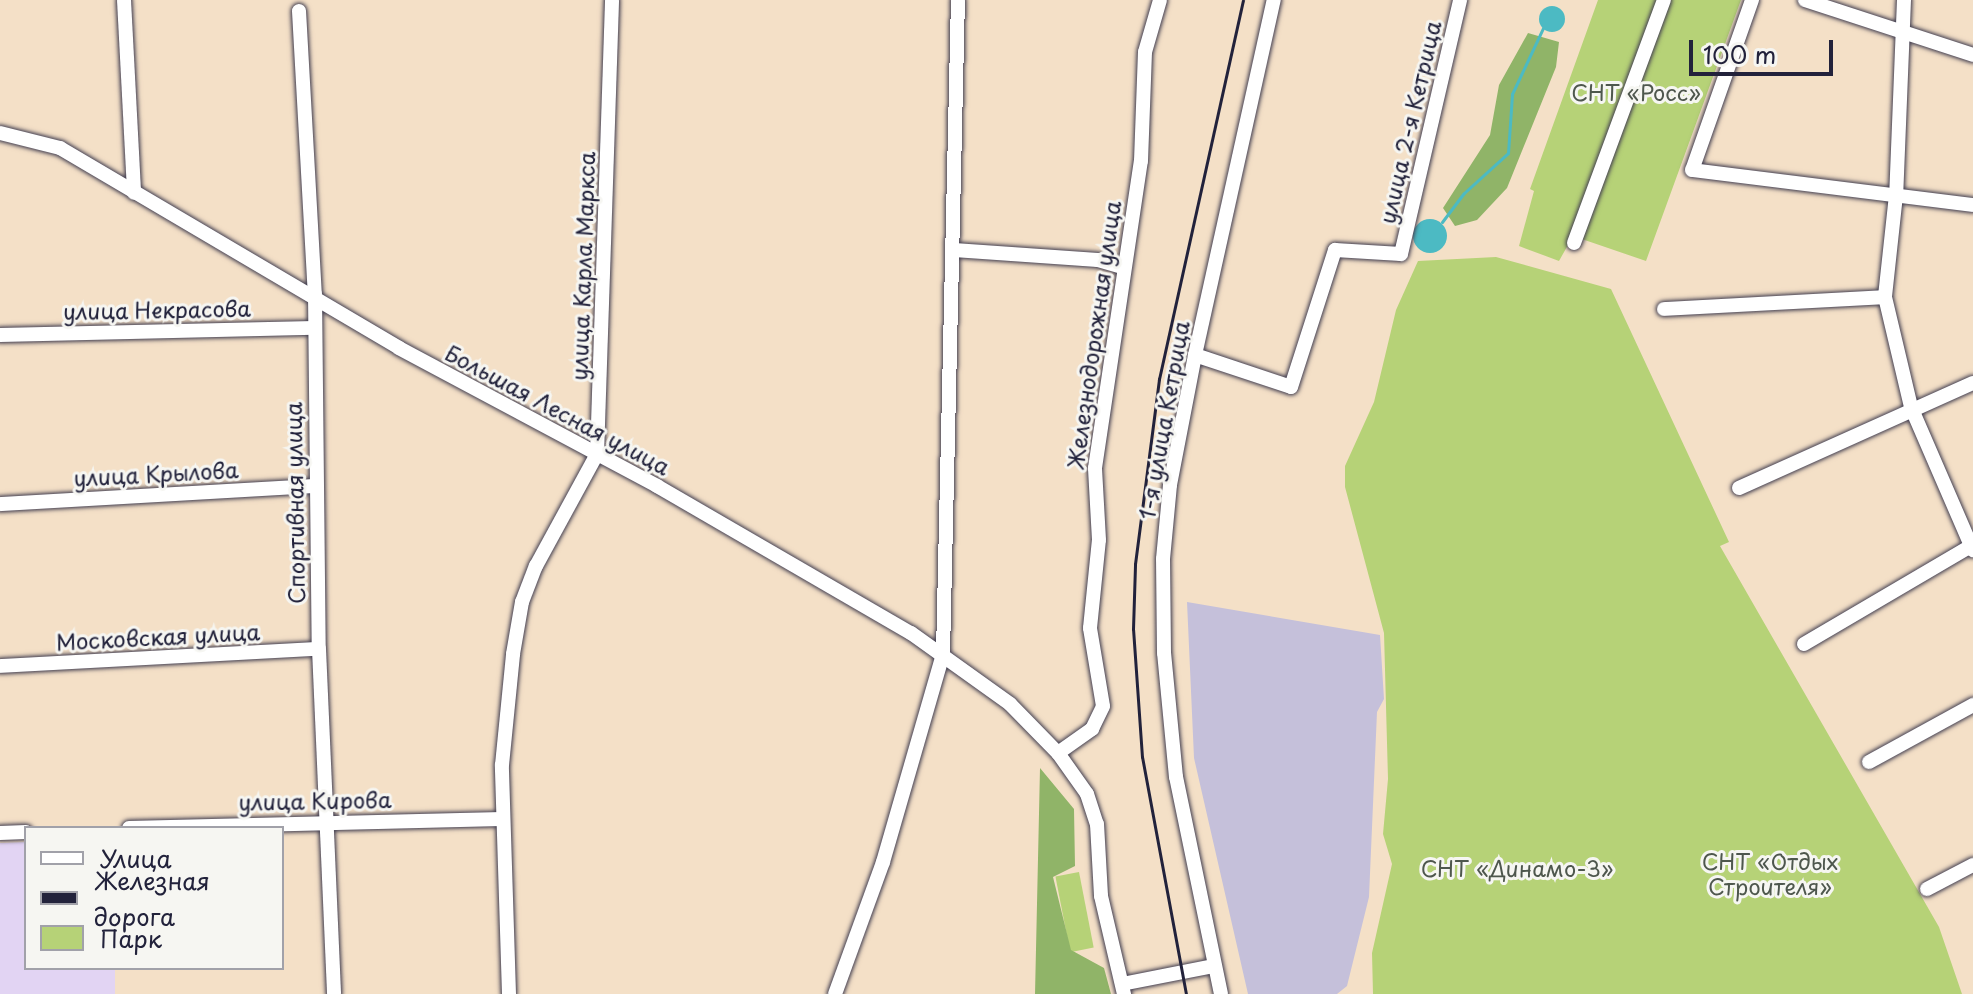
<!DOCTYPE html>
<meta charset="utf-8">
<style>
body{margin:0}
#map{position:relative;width:1973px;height:994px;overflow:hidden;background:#f4e0c7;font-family:"Playpen Sans",sans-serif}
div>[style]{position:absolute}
.built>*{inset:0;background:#e2d4f3}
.industrial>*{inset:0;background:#c5c0da}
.green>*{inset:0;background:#b6d277;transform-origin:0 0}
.forest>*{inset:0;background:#90b468}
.water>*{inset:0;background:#4cbac3}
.round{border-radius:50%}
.stream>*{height:3px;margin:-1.5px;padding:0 1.5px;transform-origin:1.5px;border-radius:1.5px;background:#4cbac3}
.roads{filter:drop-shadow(0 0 2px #423e50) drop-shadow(0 0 2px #423e50)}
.minor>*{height:14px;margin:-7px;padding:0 7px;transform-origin:7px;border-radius:7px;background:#fff}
.rail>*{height:3px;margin:-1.5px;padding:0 1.5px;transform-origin:1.5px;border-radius:1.5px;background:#22223b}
span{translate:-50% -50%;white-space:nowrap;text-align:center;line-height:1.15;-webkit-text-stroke:6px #f6f6f2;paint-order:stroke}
.park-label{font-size:22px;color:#4e574d}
.street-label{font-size:22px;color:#22223b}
.legend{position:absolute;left:24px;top:826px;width:260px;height:144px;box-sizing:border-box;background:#f6f6f2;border:2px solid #a1a1a9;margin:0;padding:10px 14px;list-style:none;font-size:24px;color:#22223b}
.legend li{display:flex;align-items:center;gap:16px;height:40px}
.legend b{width:40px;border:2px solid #a1a1a9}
.scale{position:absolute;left:1689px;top:40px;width:144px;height:36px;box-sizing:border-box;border:4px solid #22223b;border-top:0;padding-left:10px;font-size:24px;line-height:28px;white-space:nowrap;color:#22223b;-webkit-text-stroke:6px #f6f6f2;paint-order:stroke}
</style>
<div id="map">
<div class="built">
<i style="clip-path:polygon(26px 842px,26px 968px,115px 968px,115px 994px,0 994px,0 843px)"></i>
</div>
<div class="industrial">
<i style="clip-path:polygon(1187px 602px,1380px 635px,1384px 699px,1377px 712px,1369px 897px,1347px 986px,1337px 994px,1248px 994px,1194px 758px)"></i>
</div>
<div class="green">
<i style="clip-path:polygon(1598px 0,1741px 0,1646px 261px,1573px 236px,1559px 261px,1519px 246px,1534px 191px,1530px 189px)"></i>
<i style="clip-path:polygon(1496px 257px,1611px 289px,1729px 542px,1720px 546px,1939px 927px,1962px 994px,1373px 994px,1372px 953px,1392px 864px,1383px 834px,1388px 779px,1384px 633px,1345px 487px,1345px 466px,1374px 402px,1396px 310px,1418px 261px)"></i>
<i style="left:1079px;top:872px;width:77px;height:24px;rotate:79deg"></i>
</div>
<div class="forest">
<i style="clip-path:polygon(1528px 33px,1559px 42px,1556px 67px,1507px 188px,1477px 220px,1455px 226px,1443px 208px,1490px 135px,1499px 85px)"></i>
<i style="clip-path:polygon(1040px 768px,1074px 809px,1075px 866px,1053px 877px,1071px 950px,1104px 968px,1111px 994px,1035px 994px)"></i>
</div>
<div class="water">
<i class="round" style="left:1539px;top:6px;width:26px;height:26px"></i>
<i class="round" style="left:1413px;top:219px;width:34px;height:34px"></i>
</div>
<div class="stream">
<i style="left:1442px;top:222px;width:36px;rotate:-53deg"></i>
<i style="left:1464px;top:193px;width:59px;rotate:-42.3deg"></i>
<i style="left:1508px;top:153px;width:59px;rotate:-86.1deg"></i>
<i style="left:1512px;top:94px;width:73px;rotate:-64.8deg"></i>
</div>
<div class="roads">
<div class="minor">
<i style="left:124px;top:0;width:193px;rotate:87deg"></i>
<i style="left:1752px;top:0;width:180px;rotate:109.4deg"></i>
<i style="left:1692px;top:170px;width:283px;rotate:7.1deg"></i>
<i style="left:1805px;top:0;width:177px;rotate:18.1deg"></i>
<i style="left:1904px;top:0;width:195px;rotate:92.3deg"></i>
<i style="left:1896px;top:195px;width:103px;rotate:96.2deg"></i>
<i style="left:1885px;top:297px;width:113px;rotate:76.7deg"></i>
<i style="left:1911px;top:407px;width:156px;rotate:66.6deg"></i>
<i style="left:299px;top:11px;width:283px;rotate:86.8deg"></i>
<i style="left:315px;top:294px;width:355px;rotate:89.4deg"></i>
<i style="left:319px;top:649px;width:345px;rotate:87.5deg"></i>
<i style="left:0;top:133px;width:62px;rotate:14deg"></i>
<i style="left:60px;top:148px;width:394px;rotate:30.5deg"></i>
<i style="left:399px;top:348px;width:293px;rotate:28.1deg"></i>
<i style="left:657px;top:486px;width:293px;rotate:30.1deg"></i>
<i style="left:911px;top:633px;width:122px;rotate:35.6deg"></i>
<i style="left:1010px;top:704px;width:69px;rotate:45.6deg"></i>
<i style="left:1058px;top:753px;width:50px;rotate:54.7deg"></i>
<i style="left:1087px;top:794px;width:32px;rotate:72deg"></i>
<i style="left:1097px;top:824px;width:72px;rotate:86.8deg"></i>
<i style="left:1101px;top:896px;width:101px;rotate:76.8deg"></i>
<i style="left:1574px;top:243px;width:259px;rotate:-69.7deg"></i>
<i style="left:954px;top:250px;width:144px;rotate:4deg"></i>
<i style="left:1098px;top:260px;width:26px;rotate:16deg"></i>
<i style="left:1664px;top:309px;width:221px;rotate:-3.1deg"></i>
<i style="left:0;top:335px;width:314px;rotate:-1.3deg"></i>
<i style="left:1195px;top:355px;width:101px;rotate:18.4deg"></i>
<i style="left:1291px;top:387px;width:144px;rotate:-72.2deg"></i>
<i style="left:1335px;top:250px;width:66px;rotate:3.5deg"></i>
<i style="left:1401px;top:254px;width:261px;rotate:-76.9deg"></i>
<i style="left:1739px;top:488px;width:256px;rotate:-24.2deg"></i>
<i style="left:0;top:504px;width:316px;rotate:-3.3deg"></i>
<i style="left:1804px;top:644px;width:196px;rotate:-30.4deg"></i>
<i style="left:0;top:666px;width:319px;rotate:-3.1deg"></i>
<i style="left:1058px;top:753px;width:42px;rotate:-35.2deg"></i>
<i style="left:1092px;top:729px;width:25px;rotate:-64deg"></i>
<i style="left:1103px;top:706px;width:79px;rotate:-99.5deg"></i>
<i style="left:1090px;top:628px;width:88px;rotate:-84.2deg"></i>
<i style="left:1099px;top:540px;width:72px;rotate:-93.2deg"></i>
<i style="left:1095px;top:468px;width:310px;rotate:-81.5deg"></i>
<i style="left:1141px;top:161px;width:109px;rotate:-87.9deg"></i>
<i style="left:1145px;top:52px;width:54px;rotate:-73.9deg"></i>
<i style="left:1869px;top:762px;width:119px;rotate:-28.7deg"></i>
<i style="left:129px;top:828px;width:373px;rotate:-1.4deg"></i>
<i style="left:0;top:833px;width:26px;rotate:-2deg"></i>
<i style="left:1927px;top:889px;width:52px;rotate:-27.6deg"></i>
<i style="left:1122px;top:984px;width:94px;rotate:-11.1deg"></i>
<i style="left:509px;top:994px;width:229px;rotate:-91.8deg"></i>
<i style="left:502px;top:765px;width:112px;rotate:-84.3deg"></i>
<i style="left:513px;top:654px;width:53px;rotate:-80.2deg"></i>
<i style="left:522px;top:602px;width:39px;rotate:-69deg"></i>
<i style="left:536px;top:566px;width:128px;rotate:-61.4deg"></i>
<i style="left:597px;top:454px;width:454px;rotate:-88.1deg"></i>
<i style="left:835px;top:994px;width:140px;rotate:-70deg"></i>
<i style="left:883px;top:862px;width:216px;rotate:-73.9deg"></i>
<i style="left:943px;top:654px;width:654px;rotate:-88.69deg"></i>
<i style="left:1221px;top:994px;width:222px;rotate:-101.7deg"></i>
<i style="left:1176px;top:777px;width:125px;rotate:-95.5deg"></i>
<i style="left:1164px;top:653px;width:94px;rotate:-90.6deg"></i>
<i style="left:1163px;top:559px;width:74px;rotate:-84.6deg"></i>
<i style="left:1170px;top:485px;width:132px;rotate:-79.1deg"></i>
<i style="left:1195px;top:355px;width:364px;rotate:-77.5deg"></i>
</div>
</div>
<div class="rail">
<i style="left:1186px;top:994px;width:241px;rotate:-100.5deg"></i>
<i style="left:1142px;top:757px;width:128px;rotate:-94deg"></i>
<i style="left:1133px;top:629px;width:65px;rotate:-88.2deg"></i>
<i style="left:1135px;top:564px;width:187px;rotate:-82.6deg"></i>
<i style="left:1159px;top:379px;width:388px;rotate:-77.5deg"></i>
</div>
<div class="park-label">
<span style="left:1636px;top:92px">СНТ «Росс»</span>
<span style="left:1770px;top:873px">СНТ «Отдых<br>Строителя»</span>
<span style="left:1517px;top:868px">СНТ «Динамо-3»</span>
</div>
<div class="street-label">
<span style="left:1409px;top:122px;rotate:-77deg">улица 2-я Кетрица</span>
<span style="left:582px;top:266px;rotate:-88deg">улица Карла Маркса</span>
<span style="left:157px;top:309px;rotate:-1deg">улица Некрасова</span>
<span style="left:1093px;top:335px;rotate:-82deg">Железнодорожная улица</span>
<span style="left:558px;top:409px;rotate:28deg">Большая Лесная улица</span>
<span style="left:1163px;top:420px;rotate:-80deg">1-я улица Кетрица</span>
<span style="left:156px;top:473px;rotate:-3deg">улица Крылова</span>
<span style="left:294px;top:503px;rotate:-91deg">Спортивная улица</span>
<span style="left:158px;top:636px;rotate:-3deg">Московская улица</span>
<span style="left:315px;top:800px;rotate:-1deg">улица Кирова</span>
</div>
<ul class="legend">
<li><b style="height:10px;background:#fff"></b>Улица</li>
<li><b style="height:10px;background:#22223b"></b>Железная дорога</li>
<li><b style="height:22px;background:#b6d277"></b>Парк</li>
</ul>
<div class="scale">100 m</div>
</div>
